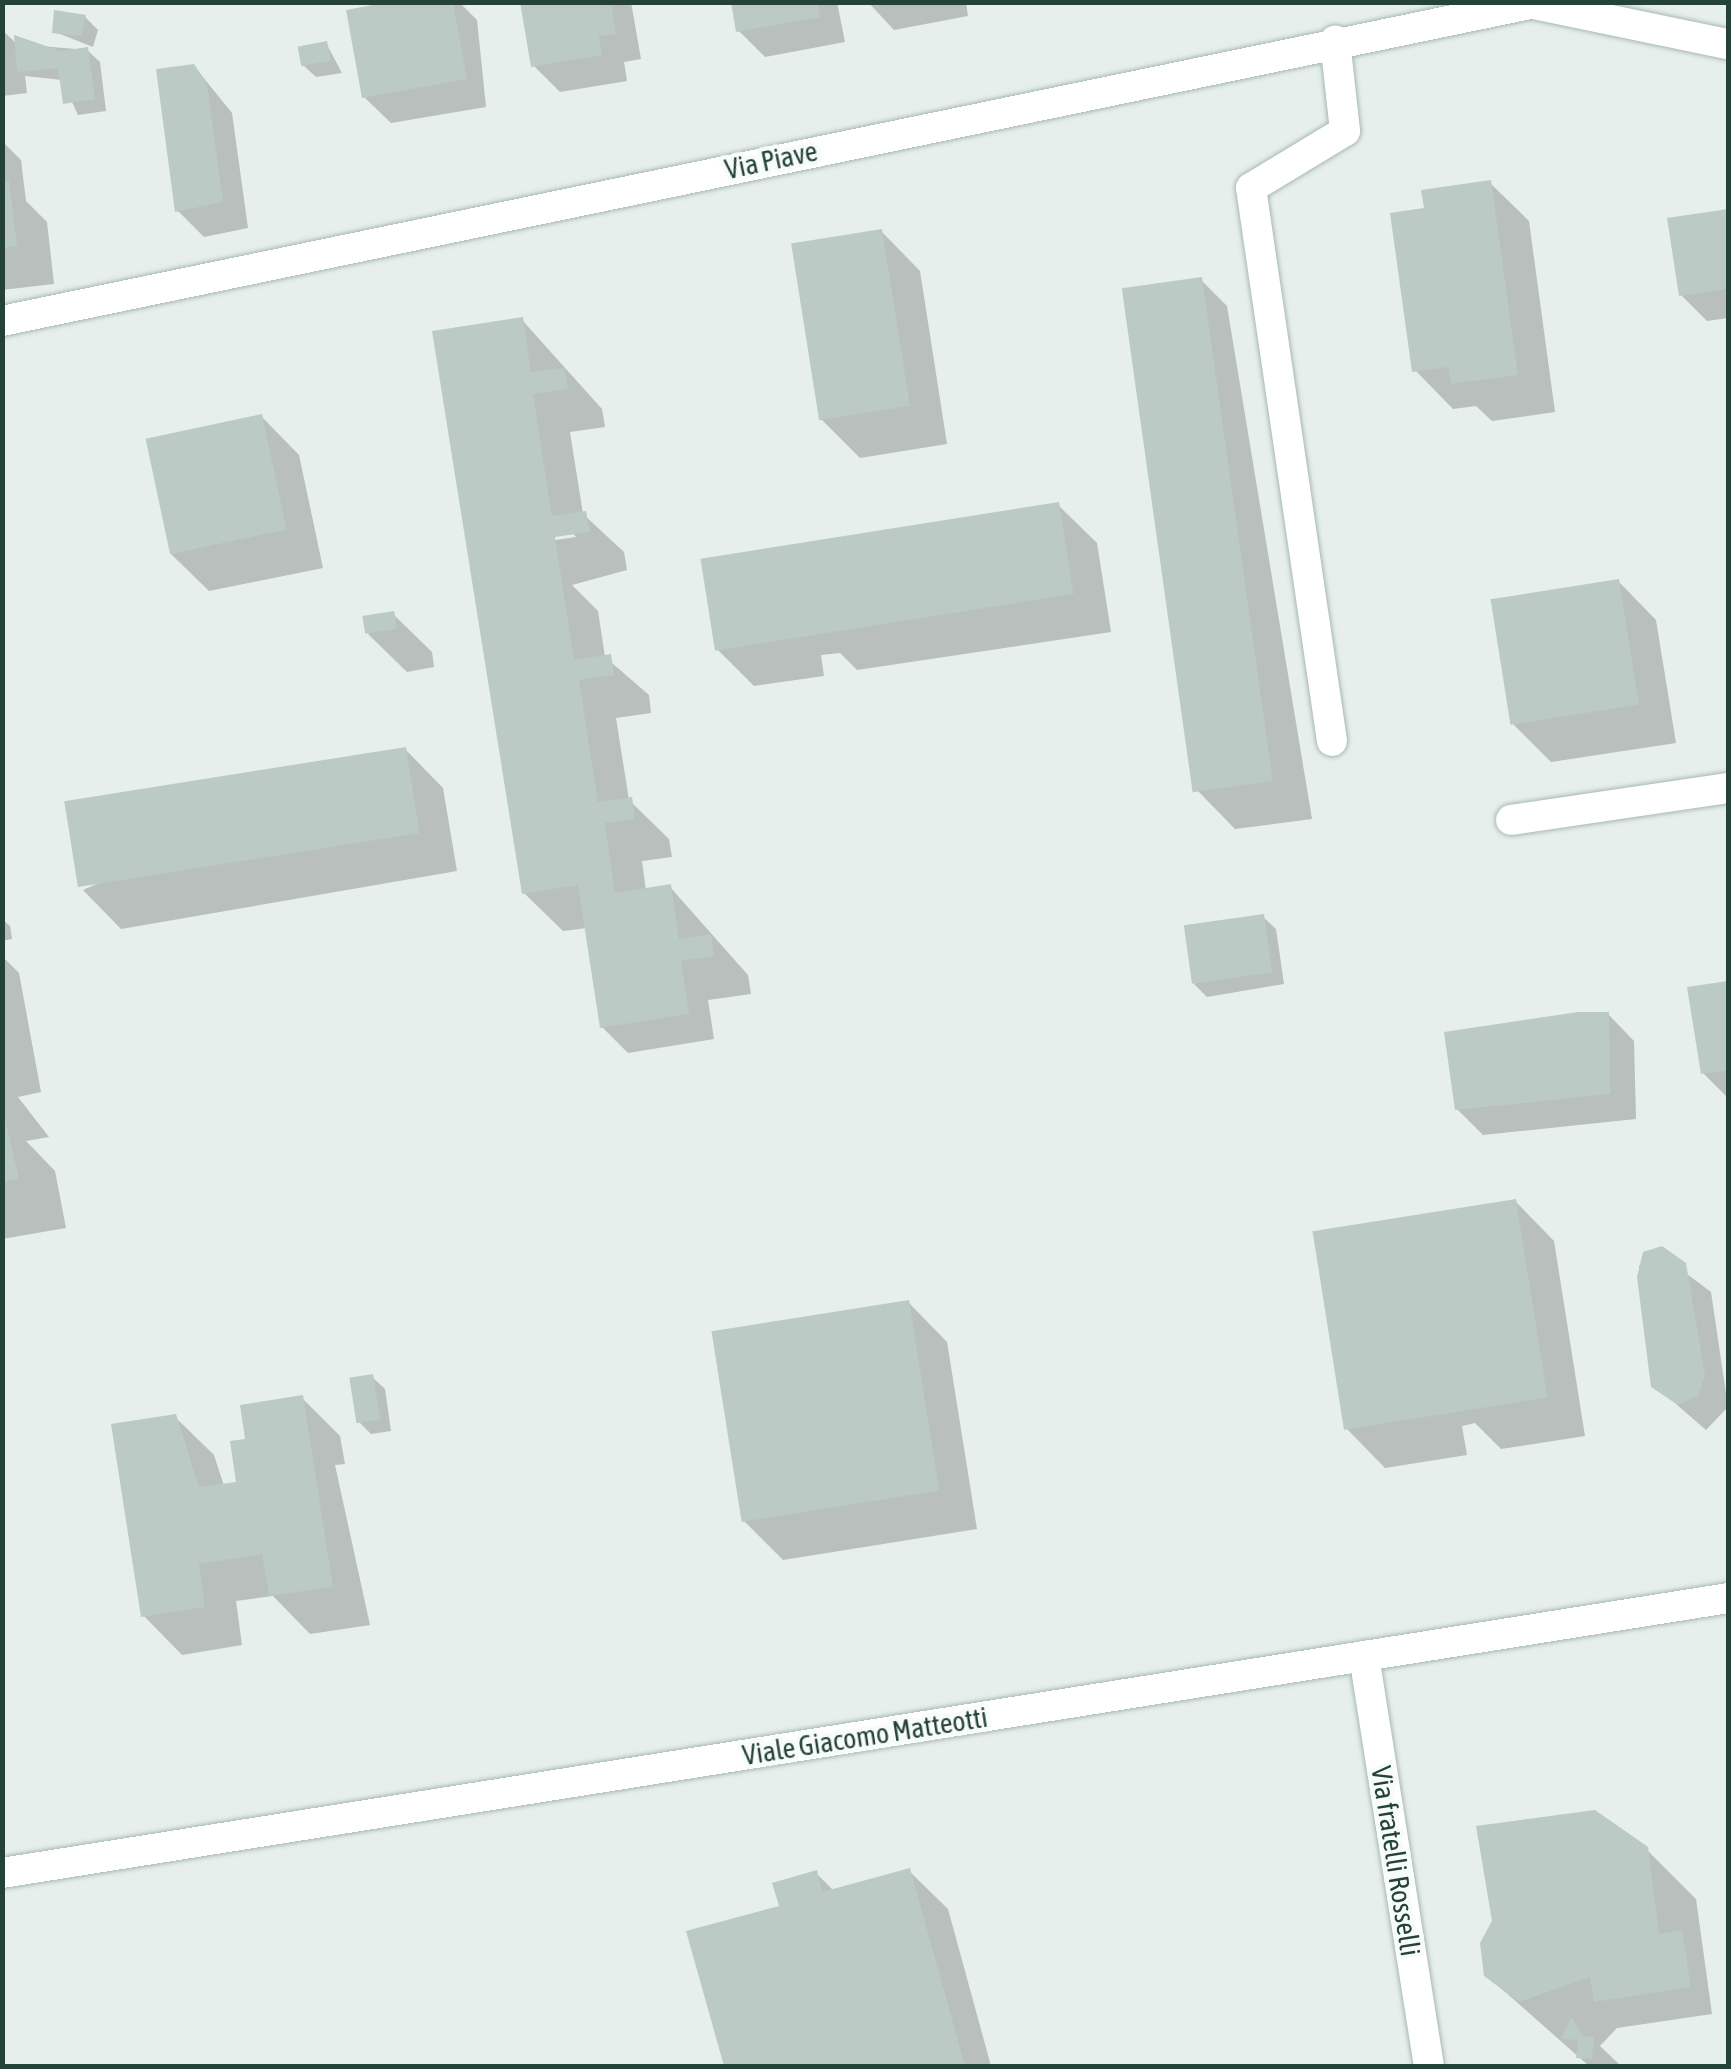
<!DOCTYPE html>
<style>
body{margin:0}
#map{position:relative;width:1731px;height:2069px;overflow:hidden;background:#e6efeb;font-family:"Asap Condensed",sans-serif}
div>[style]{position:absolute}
.shadow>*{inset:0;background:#0003}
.building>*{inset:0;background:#bbcac4;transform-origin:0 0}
.roads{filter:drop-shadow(0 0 2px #a8b8b2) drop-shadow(0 0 2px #a8b8b2)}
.service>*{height:30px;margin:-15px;padding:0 15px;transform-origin:15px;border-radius:15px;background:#fff}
.minor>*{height:30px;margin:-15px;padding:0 15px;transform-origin:15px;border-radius:15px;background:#fff}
span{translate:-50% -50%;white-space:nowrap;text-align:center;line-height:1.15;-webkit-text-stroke:9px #f7fbf9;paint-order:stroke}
.street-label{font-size:28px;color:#24423a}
.frame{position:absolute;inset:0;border:5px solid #24423a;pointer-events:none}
</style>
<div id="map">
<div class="shadow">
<i style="clip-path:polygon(403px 2px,459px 2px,477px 20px,486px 107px,391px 123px,364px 97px)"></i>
<i style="clip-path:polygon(522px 2px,631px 2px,641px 59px,624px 62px,627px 81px,560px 92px,534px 66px)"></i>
<i style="clip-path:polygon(733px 2px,837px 2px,845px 42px,765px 57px,739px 31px)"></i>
<i style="clip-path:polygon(966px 2px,968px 16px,894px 30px,868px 2px)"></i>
<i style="clip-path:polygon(85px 17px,98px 30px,93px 47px,55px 32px)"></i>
<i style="clip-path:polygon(2px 30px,17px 44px,87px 50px,100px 62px,106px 111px,78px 115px,62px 80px,25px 76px,27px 93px,2px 96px)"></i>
<i style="clip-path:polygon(326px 43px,342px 73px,316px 77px,303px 65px)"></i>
<i style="clip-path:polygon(194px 66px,232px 113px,248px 228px,204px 237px,177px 210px)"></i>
<i style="clip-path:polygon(2px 141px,21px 160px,26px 201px,47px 222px,54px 284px,2px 290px)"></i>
<i style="clip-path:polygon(1490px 183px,1529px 221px,1555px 412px,1492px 421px,1476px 406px,1453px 409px,1415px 370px,1427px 210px)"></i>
<i style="clip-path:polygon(1728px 211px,1728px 318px,1707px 321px,1681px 295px,1670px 220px)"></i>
<i style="clip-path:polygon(882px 232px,920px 271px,947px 444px,860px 458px,821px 419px)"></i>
<i style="clip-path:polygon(1201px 280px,1227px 306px,1312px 819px,1235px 829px,1197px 790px)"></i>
<i style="clip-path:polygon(evenodd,522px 320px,602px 409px,605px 427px,570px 432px,583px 514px,624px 552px,627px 570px,572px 585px,598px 611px,605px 657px,649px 695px,651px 713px,616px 718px,629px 800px,669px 839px,672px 857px,642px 861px,646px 891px,670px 887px,748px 975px,751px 994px,708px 1000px,714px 1039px,628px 1053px,602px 1027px,587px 928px,563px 931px,524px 893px,435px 333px,522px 320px,572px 532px,576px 537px,488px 550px,487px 545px,572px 532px,522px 320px,497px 577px,501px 581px,481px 584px,481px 579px,497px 577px)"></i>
<i style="clip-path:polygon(261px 416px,299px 455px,323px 568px,209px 591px,170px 553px)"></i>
<i style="clip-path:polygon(1058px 505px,1097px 543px,1111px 632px,857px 670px,840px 653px,821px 655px,824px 676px,754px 686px,716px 648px)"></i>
<i style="clip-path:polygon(1618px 581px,1656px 620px,1676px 743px,1551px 762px,1513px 724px)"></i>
<i style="clip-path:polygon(393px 614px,432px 652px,434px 667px,407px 672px,368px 634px)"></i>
<i style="clip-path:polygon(405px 749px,443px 788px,457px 871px,121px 929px,83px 890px)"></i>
<i style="clip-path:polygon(1263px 917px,1276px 929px,1284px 984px,1207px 997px,1194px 984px)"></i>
<i style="clip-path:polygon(2px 919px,10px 926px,12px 939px,2px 941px)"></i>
<i style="clip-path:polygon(2px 956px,19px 973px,41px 1092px,18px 1097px,49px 1137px,26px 1141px,55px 1171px,66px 1228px,2px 1239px)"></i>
<i style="clip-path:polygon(1728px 983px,1728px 1098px,1703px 1073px,1690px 989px)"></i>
<i style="clip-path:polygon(1608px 1014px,1634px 1041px,1636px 1119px,1483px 1135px,1457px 1109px)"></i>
<i style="clip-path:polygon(1516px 1202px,1554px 1241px,1585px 1436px,1501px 1449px,1475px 1423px,1462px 1426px,1467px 1455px,1385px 1468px,1347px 1429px)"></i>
<i style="clip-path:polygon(1655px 1250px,1711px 1292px,1728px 1407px,1706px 1430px,1654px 1385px,1639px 1266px)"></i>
<i style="clip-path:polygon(909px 1303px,947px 1342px,977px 1529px,783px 1560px,744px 1521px)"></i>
<i style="clip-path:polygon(372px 1377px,385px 1389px,391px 1431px,371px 1434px,358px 1421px)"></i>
<i style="clip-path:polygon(302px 1398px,340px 1436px,345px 1464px,335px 1465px,370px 1625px,310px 1634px,273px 1596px,236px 1601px,242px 1645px,182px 1655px,144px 1616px,175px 1417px,214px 1455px,224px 1486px,239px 1484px,247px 1442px)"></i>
<i style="clip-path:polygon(1646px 1849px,1696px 1899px,1712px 2014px,1617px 2028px,1600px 2046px,1621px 2066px,1589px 2066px,1486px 1975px)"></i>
<i style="clip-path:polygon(909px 1871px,948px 1909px,991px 2066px,726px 2066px,689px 1933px,782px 1908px,816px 1873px,834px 1891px)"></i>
</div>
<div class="building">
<i style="clip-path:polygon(389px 2px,453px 2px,467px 79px,362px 98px,346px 10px)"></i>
<i style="clip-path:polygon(520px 2px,611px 2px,616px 34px,599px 36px,602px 55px,531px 67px)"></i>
<i style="clip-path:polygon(731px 2px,817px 2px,820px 17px,736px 32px)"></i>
<i style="clip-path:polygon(54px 10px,86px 15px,81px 36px,52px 33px)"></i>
<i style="clip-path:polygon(14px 35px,61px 51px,88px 47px,95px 99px,63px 104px,58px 68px,17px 72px)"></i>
<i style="left:327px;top:41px;width:20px;height:30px;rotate:79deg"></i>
<i style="clip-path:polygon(194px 64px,207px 84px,223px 202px,175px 212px,156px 69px)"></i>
<i style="clip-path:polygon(1491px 180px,1518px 375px,1451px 384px,1448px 367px,1412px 372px,1390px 213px,1424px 208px,1421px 190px)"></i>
<i style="clip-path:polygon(9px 181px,17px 246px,2px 248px,2px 182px)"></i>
<i style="clip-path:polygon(1728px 209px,1728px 289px,1679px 296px,1667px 218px)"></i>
<i style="left:882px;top:229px;width:179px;height:92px;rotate:81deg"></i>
<i style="left:1202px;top:277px;width:509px;height:81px;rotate:82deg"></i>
<i style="clip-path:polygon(523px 317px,531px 372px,565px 368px,568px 389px,533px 394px,552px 516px,586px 511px,590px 532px,555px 537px,574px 660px,611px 654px,614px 675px,579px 680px,598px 802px,632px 797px,635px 819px,605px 823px,615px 893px,671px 884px,679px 939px,711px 934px,714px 956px,681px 961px,689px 1014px,600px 1028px,578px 885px,522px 894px,432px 331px)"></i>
<i style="left:262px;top:414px;width:118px;height:119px;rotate:78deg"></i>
<i style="left:1059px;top:502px;width:93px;height:363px;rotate:81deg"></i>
<i style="left:1619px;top:579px;width:127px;height:130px;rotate:81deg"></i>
<i style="left:394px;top:611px;width:18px;height:32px;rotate:81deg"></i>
<i style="left:406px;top:747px;width:87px;height:346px;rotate:81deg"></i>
<i style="left:1264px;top:914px;width:59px;height:81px;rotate:82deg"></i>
<i style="clip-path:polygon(1728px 981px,1728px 1070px,1701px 1074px,1687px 987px)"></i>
<i style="clip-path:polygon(1578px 1012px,1609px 1012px,1610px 1094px,1455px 1110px,1444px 1032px)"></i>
<i style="clip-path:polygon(2px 1106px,19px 1179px,2px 1182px)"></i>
<i style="left:1516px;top:1199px;width:201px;height:206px;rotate:81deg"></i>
<i style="clip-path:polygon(1662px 1246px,1686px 1263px,1705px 1375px,1698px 1396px,1678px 1405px,1651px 1387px,1637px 1277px,1643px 1252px)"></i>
<i style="left:909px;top:1300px;width:193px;height:200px;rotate:81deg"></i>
<i style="left:373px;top:1374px;width:46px;height:24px;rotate:81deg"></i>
<i style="clip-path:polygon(303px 1395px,333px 1587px,269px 1596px,262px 1554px,199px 1564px,205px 1607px,141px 1617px,111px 1424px,176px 1414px,199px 1487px,236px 1482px,230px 1441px,245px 1439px,240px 1405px)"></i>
<i style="clip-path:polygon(1595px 1810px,1648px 1847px,1659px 1934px,1682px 1930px,1691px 1987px,1594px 2002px,1590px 1977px,1519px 2002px,1484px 1976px,1480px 1943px,1492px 1921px,1476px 1826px)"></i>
<i style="clip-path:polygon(910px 1868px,965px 2066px,724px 2066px,686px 1931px,779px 1906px,772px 1883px,817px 1870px,822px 1892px)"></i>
<i style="clip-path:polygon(1571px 2017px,1583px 2036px,1594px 2037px,1592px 2059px,1576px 2058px,1578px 2040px,1561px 2039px)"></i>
</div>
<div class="roads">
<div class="service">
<i style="left:1332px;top:741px;width:559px;rotate:-98.33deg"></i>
<i style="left:1251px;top:188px;width:110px;rotate:-31.2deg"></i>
<i style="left:1345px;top:131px;width:91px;rotate:-96.3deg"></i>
<i style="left:1511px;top:820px;width:219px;rotate:-8.4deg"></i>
</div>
<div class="minor">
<i style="left:1534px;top:4px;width:198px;rotate:11.7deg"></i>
<i style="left:2px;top:321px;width:1571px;rotate:-11.72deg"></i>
<i style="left:1364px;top:1656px;width:415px;rotate:81deg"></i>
<i style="left:2px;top:1873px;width:1748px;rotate:-9.05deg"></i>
</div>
</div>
<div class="street-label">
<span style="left:771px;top:160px;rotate:-12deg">Via Piave</span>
<span style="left:865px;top:1736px;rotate:-9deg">Viale Giacomo Matteotti</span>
<span style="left:1396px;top:1861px;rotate:81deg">Via fratelli Rosselli</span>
</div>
<div class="frame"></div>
</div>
